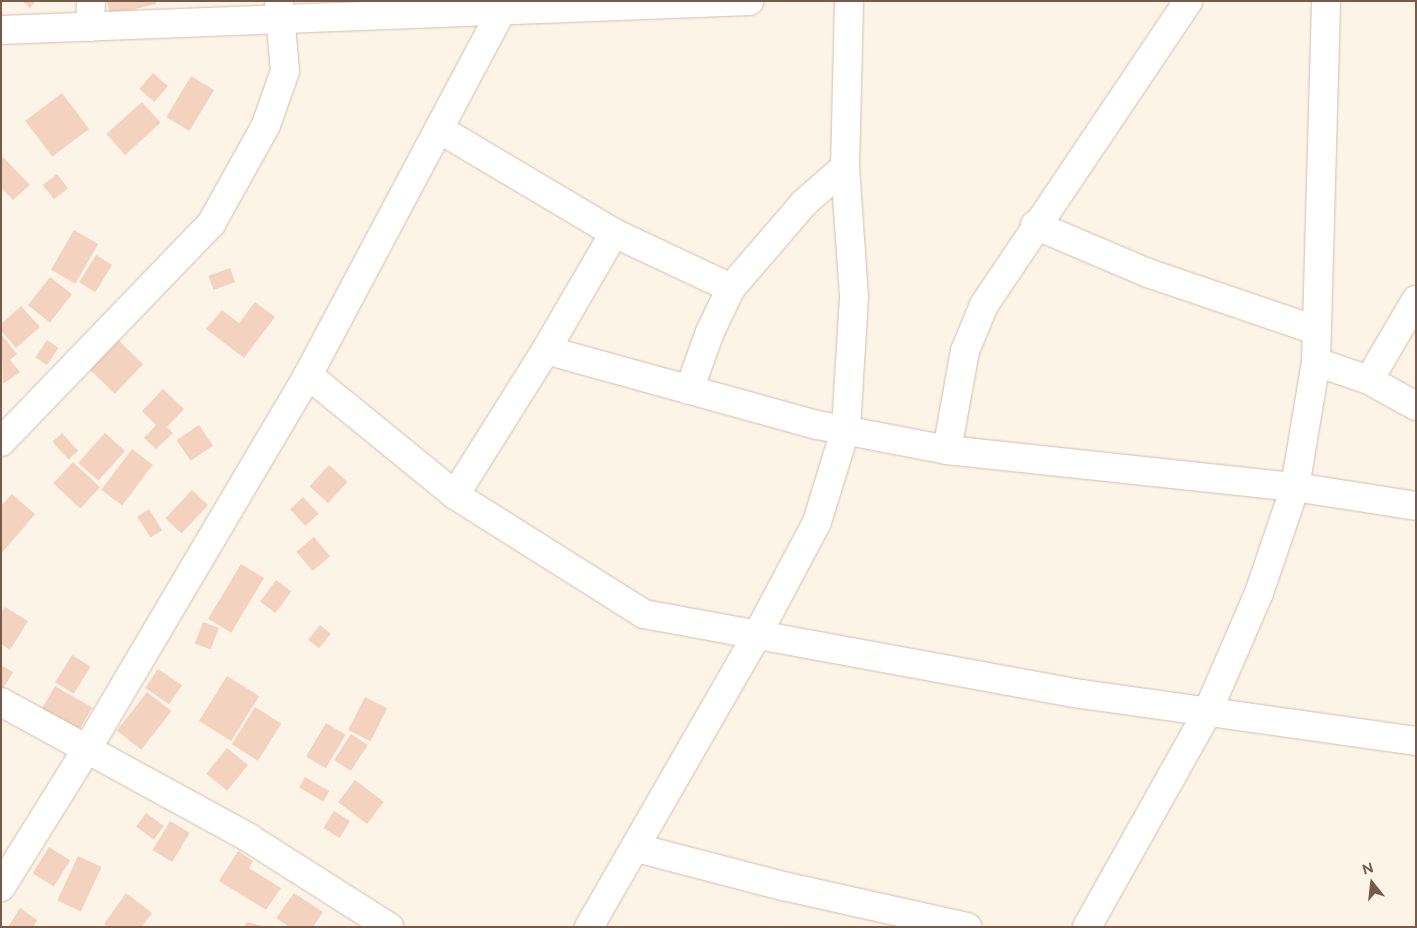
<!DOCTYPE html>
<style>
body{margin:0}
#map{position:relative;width:1417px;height:928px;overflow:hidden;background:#fdf4e8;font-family:Raleway,sans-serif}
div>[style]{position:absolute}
.building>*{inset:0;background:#f3d2bf;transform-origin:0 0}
.roads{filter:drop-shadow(0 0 1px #d2beaf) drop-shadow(0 0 1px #d2beaf)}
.minor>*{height:28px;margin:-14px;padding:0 14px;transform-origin:14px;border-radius:14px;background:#fff}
span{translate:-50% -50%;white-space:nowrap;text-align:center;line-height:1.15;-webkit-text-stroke:5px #fff8ef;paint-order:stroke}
.frame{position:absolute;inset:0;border:2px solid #785a4b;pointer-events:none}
.north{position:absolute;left:1347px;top:858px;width:50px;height:50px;-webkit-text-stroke:4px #fff8ef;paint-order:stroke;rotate:344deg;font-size:14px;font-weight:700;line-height:20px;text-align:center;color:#785a4b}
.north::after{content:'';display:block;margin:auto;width:18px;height:22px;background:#785a4b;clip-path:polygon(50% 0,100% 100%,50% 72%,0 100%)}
</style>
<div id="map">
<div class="building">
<i style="clip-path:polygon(22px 1px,36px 1px,30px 8px)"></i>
<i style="clip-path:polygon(107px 1px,156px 1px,156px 4px,110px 15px)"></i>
<i style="left:153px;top:73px;width:20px;height:21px;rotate:41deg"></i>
<i style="left:191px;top:76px;width:27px;height:48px;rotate:31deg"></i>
<i style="left:62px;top:93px;width:45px;height:46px;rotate:53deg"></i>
<i style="left:142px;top:102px;width:28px;height:48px;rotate:48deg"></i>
<i style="clip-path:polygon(1px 155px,30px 185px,13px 200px,1px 188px)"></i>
<i style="left:57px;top:174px;width:18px;height:18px;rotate:52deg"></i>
<i style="left:74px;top:230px;width:28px;height:46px;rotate:30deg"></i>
<i style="left:96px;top:255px;width:19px;height:32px;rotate:32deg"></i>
<i style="left:230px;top:268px;width:15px;height:23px;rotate:70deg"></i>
<i style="left:50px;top:277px;width:28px;height:36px;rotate:38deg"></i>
<i style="clip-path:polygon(255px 302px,275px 317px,244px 358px,206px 329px,222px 310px,239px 323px)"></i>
<i style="clip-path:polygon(21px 306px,40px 327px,16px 348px,1px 331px,1px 324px)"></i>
<i style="clip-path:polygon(1px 334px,17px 354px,10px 360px,20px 372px,3px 384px)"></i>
<i style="left:113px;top:335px;width:42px;height:41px;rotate:44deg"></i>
<i style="left:47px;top:340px;width:14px;height:21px;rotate:34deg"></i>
<i style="clip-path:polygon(163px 389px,184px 409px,167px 427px,173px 433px,156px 449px,144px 438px,156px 425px,142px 411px)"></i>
<i style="left:199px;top:425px;width:25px;height:27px;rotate:56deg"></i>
<i style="left:62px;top:433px;width:24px;height:13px;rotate:48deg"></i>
<i style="left:105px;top:433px;width:27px;height:40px;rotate:42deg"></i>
<i style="left:132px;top:449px;width:26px;height:51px;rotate:37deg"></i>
<i style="left:73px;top:462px;width:37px;height:29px;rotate:43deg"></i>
<i style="left:329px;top:465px;width:25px;height:29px;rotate:42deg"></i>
<i style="left:192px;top:490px;width:22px;height:39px;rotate:43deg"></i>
<i style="clip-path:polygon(12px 494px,35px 514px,1px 554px,1px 506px)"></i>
<i style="left:303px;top:497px;width:23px;height:18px;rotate:47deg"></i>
<i style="left:149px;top:509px;width:25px;height:14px;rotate:58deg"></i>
<i style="left:314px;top:537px;width:25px;height:23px;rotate:50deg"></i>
<i style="left:241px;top:564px;width:27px;height:64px;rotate:31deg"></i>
<i style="left:276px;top:580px;width:19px;height:27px;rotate:36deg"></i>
<i style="clip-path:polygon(5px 607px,28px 621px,10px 650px,1px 644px,1px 613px)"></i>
<i style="left:203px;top:622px;width:17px;height:23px;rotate:21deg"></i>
<i style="left:320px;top:625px;width:14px;height:19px;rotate:39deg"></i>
<i style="left:72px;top:655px;width:22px;height:32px;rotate:32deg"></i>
<i style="clip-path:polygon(1px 665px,13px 672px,1px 692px)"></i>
<i style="left:158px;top:669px;width:29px;height:23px;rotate:34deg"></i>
<i style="left:227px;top:676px;width:38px;height:53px;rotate:32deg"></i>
<i style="left:55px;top:686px;width:43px;height:31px;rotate:30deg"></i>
<i style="left:147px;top:692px;width:31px;height:49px;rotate:38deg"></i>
<i style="left:365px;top:697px;width:25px;height:37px;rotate:27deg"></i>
<i style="left:255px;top:707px;width:31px;height:44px;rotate:32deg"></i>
<i style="left:326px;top:723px;width:23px;height:39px;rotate:31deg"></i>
<i style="left:351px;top:734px;width:20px;height:31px;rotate:33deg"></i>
<i style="left:227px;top:748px;width:27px;height:33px;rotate:39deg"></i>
<i style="left:305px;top:777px;width:28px;height:12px;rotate:30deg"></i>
<i style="left:355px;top:780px;width:36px;height:28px;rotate:37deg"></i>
<i style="left:334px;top:811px;width:19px;height:20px;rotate:32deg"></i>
<i style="left:146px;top:813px;width:22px;height:17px;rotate:36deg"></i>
<i style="left:170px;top:821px;width:23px;height:34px;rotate:31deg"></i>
<i style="left:49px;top:847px;width:25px;height:31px;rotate:32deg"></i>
<i style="clip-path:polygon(238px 851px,253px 861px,249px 868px,281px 888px,266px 910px,219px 881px)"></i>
<i style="left:78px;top:856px;width:26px;height:49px;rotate:25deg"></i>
<i style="clip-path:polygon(126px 893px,152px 913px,142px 927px,107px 927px,104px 924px)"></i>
<i style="clip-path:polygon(294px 893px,323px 912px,313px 927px,289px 927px,276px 918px)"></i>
<i style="clip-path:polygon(20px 908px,37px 920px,33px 927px,8px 927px)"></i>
<i style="clip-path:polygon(246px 922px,263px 926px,263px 927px,245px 927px)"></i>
</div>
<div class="roads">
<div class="minor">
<i style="left:90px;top:27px;width:26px;rotate:-88deg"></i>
<i style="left:1px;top:30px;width:749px;rotate:-2.22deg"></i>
<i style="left:439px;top:129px;width:204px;rotate:30.7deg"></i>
<i style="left:614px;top:233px;width:129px;rotate:25.2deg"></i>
<i style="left:1035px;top:225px;width:123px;rotate:23deg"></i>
<i style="left:1148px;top:273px;width:176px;rotate:18.8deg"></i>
<i style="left:546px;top:350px;width:281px;rotate:15.5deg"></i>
<i style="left:817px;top:425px;width:132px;rotate:10.9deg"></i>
<i style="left:947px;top:450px;width:350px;rotate:6.1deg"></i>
<i style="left:1295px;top:487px;width:122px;rotate:8.9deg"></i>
<i style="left:1316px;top:362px;width:56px;rotate:18.8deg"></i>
<i style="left:1369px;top:380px;width:54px;rotate:29deg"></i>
<i style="left:308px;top:375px;width:190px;rotate:39.2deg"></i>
<i style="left:455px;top:495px;width:223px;rotate:32.2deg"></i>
<i style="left:644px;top:614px;width:445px;rotate:10.4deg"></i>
<i style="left:1082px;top:694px;width:337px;rotate:8deg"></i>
<i style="left:1369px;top:380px;width:93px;rotate:-59.6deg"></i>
<i style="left:689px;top:390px;width:62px;rotate:-70.1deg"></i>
<i style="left:710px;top:332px;width:49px;rotate:-64.5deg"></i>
<i style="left:731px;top:288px;width:112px;rotate:-49.3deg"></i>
<i style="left:804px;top:203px;width:55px;rotate:-41.3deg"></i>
<i style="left:1px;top:442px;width:303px;rotate:-46.1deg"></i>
<i style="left:211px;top:224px;width:113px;rotate:-60.9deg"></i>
<i style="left:266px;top:125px;width:57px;rotate:-70.6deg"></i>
<i style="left:285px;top:71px;width:68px;rotate:-95deg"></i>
<i style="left:947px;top:450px;width:101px;rotate:-79.7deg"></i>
<i style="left:965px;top:351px;width:50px;rotate:-67.6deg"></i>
<i style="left:984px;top:305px;width:366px;rotate:-56.1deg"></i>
<i style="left:455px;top:495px;width:171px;rotate:-57.9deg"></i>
<i style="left:546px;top:350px;width:135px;rotate:-59.8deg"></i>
<i style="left:1px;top:702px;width:283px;rotate:28.7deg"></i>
<i style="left:249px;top:838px;width:166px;rotate:32.4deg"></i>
<i style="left:637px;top:848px;width:151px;rotate:14.6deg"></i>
<i style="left:783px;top:886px;width:189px;rotate:12.6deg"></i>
<i style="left:1px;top:887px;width:163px;rotate:-58.1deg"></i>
<i style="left:87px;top:749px;width:434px;rotate:-59.4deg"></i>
<i style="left:308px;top:375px;width:411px;rotate:-62deg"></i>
<i style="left:589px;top:927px;width:337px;rotate:-60.1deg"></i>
<i style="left:757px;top:635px;width:128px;rotate:-62deg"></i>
<i style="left:817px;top:522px;width:98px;rotate:-72.9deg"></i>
<i style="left:846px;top:428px;width:132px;rotate:-86.5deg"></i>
<i style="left:854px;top:296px;width:129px;rotate:-94deg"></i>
<i style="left:845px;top:167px;width:166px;rotate:-88.6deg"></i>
<i style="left:1087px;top:927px;width:245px;rotate:-60.7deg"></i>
<i style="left:1207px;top:713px;width:131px;rotate:-66.6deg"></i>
<i style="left:1259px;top:593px;width:112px;rotate:-71.2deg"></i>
<i style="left:1295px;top:487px;width:127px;rotate:-80.5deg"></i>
<i style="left:1316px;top:362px;width:361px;rotate:-88.4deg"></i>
</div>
</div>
<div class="frame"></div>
<div class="north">N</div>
</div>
